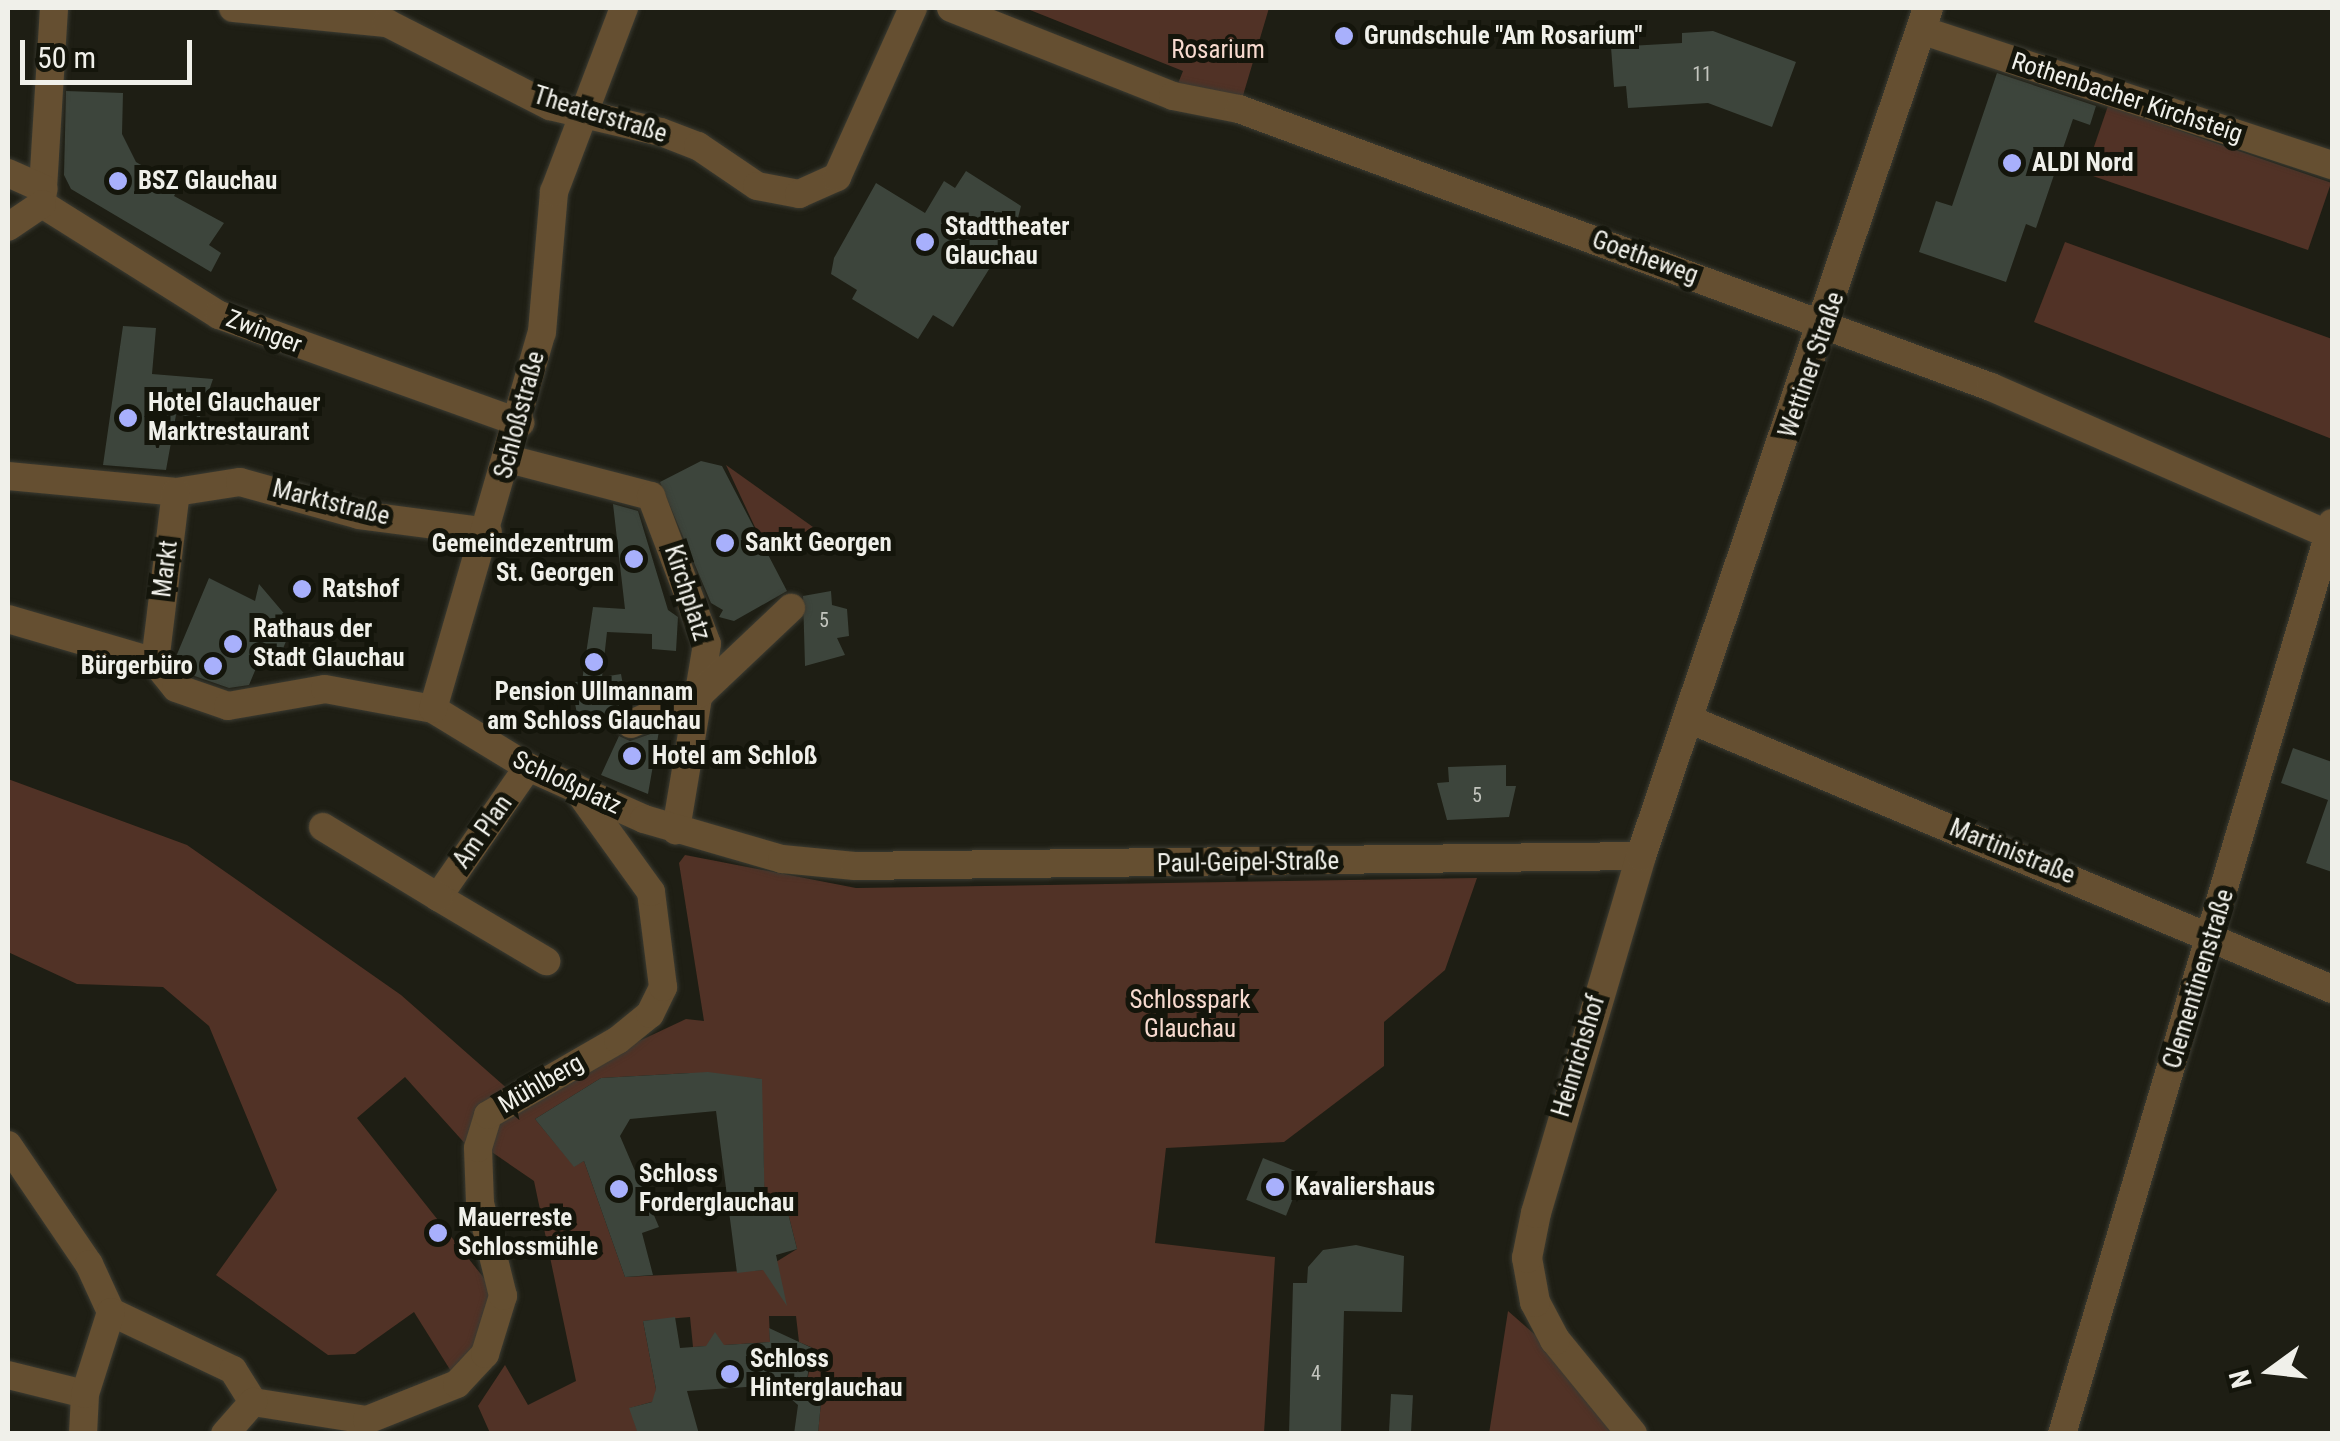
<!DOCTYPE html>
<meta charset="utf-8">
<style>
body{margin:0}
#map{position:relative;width:2340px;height:1441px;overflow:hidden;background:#1e1e14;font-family:"Roboto Condensed",sans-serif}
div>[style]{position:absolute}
.green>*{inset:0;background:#513226;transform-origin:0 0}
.building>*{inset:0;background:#3d453c;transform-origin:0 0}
.roads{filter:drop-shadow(0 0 2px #3b3b32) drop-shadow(0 0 2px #3b3b32)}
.minor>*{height:28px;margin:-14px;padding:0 14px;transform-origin:14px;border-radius:14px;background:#654f31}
.tertiary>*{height:30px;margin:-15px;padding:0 15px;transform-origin:15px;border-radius:15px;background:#654f31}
.dots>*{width:28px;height:28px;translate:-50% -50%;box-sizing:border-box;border:5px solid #14150b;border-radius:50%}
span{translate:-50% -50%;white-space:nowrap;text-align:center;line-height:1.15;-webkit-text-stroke:10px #14150b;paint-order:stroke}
.number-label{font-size:20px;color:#c3c5be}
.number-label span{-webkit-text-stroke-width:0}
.poi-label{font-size:25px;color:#f0f0ea;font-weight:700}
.left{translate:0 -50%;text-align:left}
.right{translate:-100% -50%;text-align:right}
.park-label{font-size:25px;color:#f7dacf}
.street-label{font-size:25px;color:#f0f0ea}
.frame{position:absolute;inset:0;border:10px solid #f0f0ea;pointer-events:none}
.north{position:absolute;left:2220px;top:1321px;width:100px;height:100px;-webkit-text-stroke:8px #14150b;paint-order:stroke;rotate:255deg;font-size:28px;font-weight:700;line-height:40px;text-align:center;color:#f0f0ea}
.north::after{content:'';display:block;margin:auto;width:35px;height:45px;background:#f0f0ea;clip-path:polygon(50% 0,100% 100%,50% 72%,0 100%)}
.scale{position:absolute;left:20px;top:40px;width:172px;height:45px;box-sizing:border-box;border:5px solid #f0f0ea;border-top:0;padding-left:12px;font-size:30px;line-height:35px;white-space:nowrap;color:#f0f0ea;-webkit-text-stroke:8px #14150b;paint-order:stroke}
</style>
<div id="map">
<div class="green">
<i style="clip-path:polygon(1025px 8px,1269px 8px,1239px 109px,1173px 96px,1183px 71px)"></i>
<i style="left:2108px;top:106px;width:236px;height:71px;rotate:19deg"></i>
<i style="clip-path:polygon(2065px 242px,2332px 339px,2332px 439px,2034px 322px)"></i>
<i style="clip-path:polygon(726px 465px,813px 527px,768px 555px)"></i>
<i style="clip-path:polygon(evenodd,8px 779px,187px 845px,401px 995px,518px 1098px,686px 1019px,704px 1021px,679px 863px,685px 855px,856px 888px,1477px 878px,1445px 970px,1384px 1022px,1384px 1066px,1284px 1142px,1166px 1148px,1155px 1243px,1275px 1257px,1264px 1433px,818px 1433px,821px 1402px,804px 1399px,813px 1348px,799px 1342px,796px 1316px,769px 1316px,770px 1342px,693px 1347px,690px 1317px,643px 1321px,656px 1389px,655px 1401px,630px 1408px,638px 1433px,490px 1433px,478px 1406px,505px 1365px,528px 1405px,576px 1381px,534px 1181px,486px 1148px,469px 1148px,405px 1077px,357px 1118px,499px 1297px,477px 1353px,454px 1376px,414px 1312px,355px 1354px,328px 1355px,216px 1275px,277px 1190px,209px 1026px,163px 987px,77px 984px,8px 952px,8px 779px,690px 1073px,761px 1079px,765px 1215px,787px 1209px,797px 1249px,763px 1270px,625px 1277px,584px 1161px,574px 1166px,535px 1119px,601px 1078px,690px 1073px)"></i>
<i style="clip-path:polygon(1508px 1311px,1591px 1384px,1632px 1434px,1489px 1434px)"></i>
</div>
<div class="building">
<i style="clip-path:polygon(1713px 31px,1796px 62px,1772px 127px,1708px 103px,1628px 108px,1626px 86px,1614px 87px,1611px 47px,1682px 43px,1682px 33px)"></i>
<i style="clip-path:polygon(1997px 73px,2096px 106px,2090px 125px,2073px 119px,2036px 228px,2026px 224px,2006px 282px,1919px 252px,1936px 201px,1952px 206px)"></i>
<i style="clip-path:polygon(66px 91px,123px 93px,122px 134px,136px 162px,179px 187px,174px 196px,224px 223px,209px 245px,221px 253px,211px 272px,71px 189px,64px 175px)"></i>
<i style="clip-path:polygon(966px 171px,1021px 206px,1016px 226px,953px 327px,933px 315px,918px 339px,852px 299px,857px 290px,831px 274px,834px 258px,876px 183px,925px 213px,944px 181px,955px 188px)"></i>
<i style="clip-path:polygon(123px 326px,156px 328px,152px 374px,213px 379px,200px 417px,176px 415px,166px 470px,103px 465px)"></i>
<i style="clip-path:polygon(701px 461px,722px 466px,787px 591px,734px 621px,719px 617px,723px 610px,711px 603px,660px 482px)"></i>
<i style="clip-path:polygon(613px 504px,638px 511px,668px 610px,678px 617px,676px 651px,652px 649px,652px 634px,607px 632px,602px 677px,621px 674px,627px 707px,615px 719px,579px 724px,571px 683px,582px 681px,593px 607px,625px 609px)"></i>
<i style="clip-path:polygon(209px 578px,255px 601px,259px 584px,293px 624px,280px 656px,264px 649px,249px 685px,229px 688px,186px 673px,175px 659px)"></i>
<i style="clip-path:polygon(831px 591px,832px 605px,847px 609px,849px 636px,837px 638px,845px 655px,805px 666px,803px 596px)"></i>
<i style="clip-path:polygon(659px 731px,648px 794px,601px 775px,619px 736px,630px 741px)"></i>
<i style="clip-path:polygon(2293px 748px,2332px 762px,2332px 872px,2306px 863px,2328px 800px,2281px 783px)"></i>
<i style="clip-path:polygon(1506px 765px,1506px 786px,1516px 786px,1509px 817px,1447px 820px,1437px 783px,1449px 782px,1448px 767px)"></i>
<i style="clip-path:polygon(708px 1072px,762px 1079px,765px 1215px,787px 1209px,797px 1249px,776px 1255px,787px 1306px,763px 1270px,737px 1273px,716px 1111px,630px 1119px,620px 1136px,659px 1227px,642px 1233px,653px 1275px,625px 1277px,584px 1161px,574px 1167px,535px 1119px,601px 1078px)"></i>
<i style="left:1263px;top:1158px;width:43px;height:45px;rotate:22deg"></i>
<i style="clip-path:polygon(1356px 1245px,1404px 1256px,1402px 1312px,1344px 1311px,1341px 1434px,1289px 1434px,1293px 1283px,1307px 1283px,1308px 1267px,1323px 1250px)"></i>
<i style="clip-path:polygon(675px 1317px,680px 1348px,706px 1346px,715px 1332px,724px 1345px,770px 1342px,769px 1328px,812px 1348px,804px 1398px,821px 1402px,818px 1434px,794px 1434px,798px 1405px,775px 1385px,687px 1391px,699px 1434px,638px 1434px,629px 1408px,652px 1402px,656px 1389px,643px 1321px)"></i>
<i style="left:1391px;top:1394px;width:22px;height:40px;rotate:3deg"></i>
</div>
<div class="roads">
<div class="minor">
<i style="left:54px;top:8px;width:196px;rotate:93.5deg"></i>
<i style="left:42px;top:204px;width:209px;rotate:32.1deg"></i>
<i style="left:219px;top:315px;width:320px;rotate:19.7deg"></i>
<i style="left:233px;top:8px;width:155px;rotate:5.6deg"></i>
<i style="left:387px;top:23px;width:183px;rotate:27deg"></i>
<i style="left:550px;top:106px;width:114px;rotate:13.2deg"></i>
<i style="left:661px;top:132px;width:40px;rotate:21deg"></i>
<i style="left:698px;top:146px;width:71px;rotate:34.1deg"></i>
<i style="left:757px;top:186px;width:43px;rotate:10.8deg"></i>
<i style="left:799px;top:194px;width:42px;rotate:-24.1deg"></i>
<i style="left:837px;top:177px;width:185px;rotate:-65.8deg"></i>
<i style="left:951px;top:8px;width:239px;rotate:21.6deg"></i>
<i style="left:1173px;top:96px;width:67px;rotate:11.1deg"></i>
<i style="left:1239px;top:109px;width:802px;rotate:20.29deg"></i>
<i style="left:1991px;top:387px;width:372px;rotate:23.6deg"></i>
<i style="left:1921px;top:30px;width:433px;rotate:18.2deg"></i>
<i style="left:8px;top:173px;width:39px;rotate:24deg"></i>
<i style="left:8px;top:227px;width:41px;rotate:-34.1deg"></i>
<i style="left:509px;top:459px;width:147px;rotate:14.6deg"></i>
<i style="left:651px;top:496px;width:158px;rotate:69.3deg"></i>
<i style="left:707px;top:644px;width:189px;rotate:99.5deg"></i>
<i style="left:8px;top:476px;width:169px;rotate:5.4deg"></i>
<i style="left:176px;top:492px;width:65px;rotate:-8.9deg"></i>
<i style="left:240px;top:482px;width:123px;rotate:15.5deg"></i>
<i style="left:359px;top:515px;width:130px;rotate:7.5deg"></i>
<i style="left:8px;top:619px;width:153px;rotate:16.3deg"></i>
<i style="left:155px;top:662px;width:33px;rotate:51deg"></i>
<i style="left:176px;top:688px;width:55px;rotate:19.1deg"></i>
<i style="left:228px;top:706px;width:98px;rotate:-9.9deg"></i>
<i style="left:325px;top:689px;width:110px;rotate:10.5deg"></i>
<i style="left:433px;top:709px;width:111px;rotate:31.4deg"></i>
<i style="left:528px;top:767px;width:127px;rotate:24.1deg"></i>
<i style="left:644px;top:819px;width:144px;rotate:16.2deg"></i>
<i style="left:782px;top:859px;width:73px;rotate:5.5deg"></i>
<i style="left:855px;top:866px;width:786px;rotate:-0.73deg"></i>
<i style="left:155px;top:662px;width:171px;rotate:-83deg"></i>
<i style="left:433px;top:709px;width:392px;rotate:-73.9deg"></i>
<i style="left:542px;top:332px;width:141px;rotate:-85.1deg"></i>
<i style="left:554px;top:192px;width:197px;rotate:-69.2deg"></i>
<i style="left:1691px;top:720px;width:695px;rotate:22.77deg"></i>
<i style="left:631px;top:724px;width:77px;rotate:-23.9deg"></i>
<i style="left:701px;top:693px;width:124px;rotate:-43.4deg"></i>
<i style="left:528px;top:767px;width:158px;rotate:124.7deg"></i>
<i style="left:438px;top:897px;width:126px;rotate:30.7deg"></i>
<i style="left:323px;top:827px;width:135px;rotate:31.3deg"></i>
<i style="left:8px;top:1145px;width:144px;rotate:55.8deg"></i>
<i style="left:89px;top:1264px;width:53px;rotate:65.4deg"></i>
<i style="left:111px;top:1312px;width:135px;rotate:25.4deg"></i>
<i style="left:233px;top:1370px;width:38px;rotate:58deg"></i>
<i style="left:8px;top:1375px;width:79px;rotate:13.9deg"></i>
<i style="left:253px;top:1402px;width:115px;rotate:9deg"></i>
<i style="left:367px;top:1420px;width:97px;rotate:-21.8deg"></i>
<i style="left:457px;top:1384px;width:41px;rotate:-47deg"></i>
<i style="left:485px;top:1354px;width:61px;rotate:-72.8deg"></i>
<i style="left:503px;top:1296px;width:96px;rotate:-103.9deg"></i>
<i style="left:480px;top:1203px;width:55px;rotate:-92.1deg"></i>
<i style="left:478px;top:1148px;width:34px;rotate:-73deg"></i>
<i style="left:488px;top:1115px;width:150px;rotate:-30deg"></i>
<i style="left:618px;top:1040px;width:41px;rotate:-39.1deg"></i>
<i style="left:650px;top:1014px;width:30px;rotate:-64deg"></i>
<i style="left:663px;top:987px;width:96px;rotate:-97.2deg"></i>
<i style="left:651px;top:892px;width:128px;rotate:-125.8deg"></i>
<i style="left:83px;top:1434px;width:40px;rotate:-87.1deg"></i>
<i style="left:85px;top:1394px;width:86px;rotate:-72.4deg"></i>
<i style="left:225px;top:1434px;width:43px;rotate:-48.8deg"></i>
<i style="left:2062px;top:1434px;width:950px;rotate:-73.49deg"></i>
</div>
<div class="tertiary">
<i style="left:1632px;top:1434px;width:122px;rotate:-129.3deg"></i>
<i style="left:1555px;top:1340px;width:43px;rotate:-117.8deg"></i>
<i style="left:1535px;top:1302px;width:45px;rotate:-100.3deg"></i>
<i style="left:1527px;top:1258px;width:46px;rotate:-78.7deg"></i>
<i style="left:1536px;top:1213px;width:372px;rotate:-73.6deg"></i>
<i style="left:1641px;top:856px;width:895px;rotate:-71.3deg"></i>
</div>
</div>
<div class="dots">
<i style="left:1344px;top:36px;background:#a8b0fc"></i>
<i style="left:2012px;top:163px;background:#a8b0fc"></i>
<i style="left:118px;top:181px;background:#a8b0fc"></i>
<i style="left:925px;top:242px;background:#a8b0fc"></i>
<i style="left:128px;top:418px;background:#a8b0fc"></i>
<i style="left:725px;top:543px;background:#a8b0fc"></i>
<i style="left:634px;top:559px;background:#a8b0fc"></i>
<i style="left:302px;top:589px;background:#a8b0fc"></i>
<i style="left:233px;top:644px;background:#a8b0fc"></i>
<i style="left:594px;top:662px;background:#a8b0fc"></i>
<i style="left:213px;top:666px;background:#a8b0fc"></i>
<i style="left:632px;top:756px;background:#a8b0fc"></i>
<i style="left:1275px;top:1187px;background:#a8b0fc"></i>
<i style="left:619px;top:1189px;background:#a8b0fc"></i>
<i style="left:438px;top:1233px;background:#a8b0fc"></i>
<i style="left:730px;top:1374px;background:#a8b0fc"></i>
</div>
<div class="number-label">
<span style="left:1702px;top:74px">11</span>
<span style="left:824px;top:620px">5</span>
<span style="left:1477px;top:795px">5</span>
<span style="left:1316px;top:1373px">4</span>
</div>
<div class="poi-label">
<span class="left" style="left:1364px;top:36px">Grundschule "Am Rosarium"</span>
<span class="left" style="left:2032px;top:163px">ALDI Nord</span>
<span class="left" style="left:138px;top:181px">BSZ Glauchau</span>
<span class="left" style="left:945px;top:242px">Stadttheater<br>Glauchau</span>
<span class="left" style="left:148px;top:418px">Hotel Glauchauer<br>Marktrestaurant</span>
<span class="left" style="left:745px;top:543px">Sankt Georgen</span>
<span class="right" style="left:614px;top:559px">Gemeindezentrum<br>St. Georgen</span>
<span class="left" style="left:322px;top:589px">Ratshof</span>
<span class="left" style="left:253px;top:644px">Rathaus der<br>Stadt Glauchau</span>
<span class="right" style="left:193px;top:666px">Bürgerbüro</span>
<span style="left:594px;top:707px">Pension Ullmannam<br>am Schloss Glauchau</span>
<span class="left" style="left:652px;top:756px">Hotel am Schloß</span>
<span class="left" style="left:639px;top:1189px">Schloss<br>Forderglauchau</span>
<span class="left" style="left:1295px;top:1187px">Kavaliershaus</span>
<span class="left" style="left:458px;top:1233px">Mauerreste<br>Schlossmühle</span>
<span class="left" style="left:750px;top:1374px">Schloss<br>Hinterglauchau</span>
</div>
<div class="park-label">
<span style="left:1218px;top:50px">Rosarium</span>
<span style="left:1190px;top:1015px">Schlosspark<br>Glauchau</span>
</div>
<div class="street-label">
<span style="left:2127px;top:98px;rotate:18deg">Rothenbacher Kirchsteig</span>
<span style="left:600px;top:115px;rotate:17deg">Theaterstraße</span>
<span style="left:1645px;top:258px;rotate:20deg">Goetheweg</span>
<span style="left:264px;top:332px;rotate:21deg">Zwinger</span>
<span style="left:1812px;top:365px;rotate:-71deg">Wettiner Straße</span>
<span style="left:520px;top:415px;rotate:-75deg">Schloßstraße</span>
<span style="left:331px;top:503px;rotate:14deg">Marktstraße</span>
<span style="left:166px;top:569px;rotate:-83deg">Markt</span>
<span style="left:687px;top:593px;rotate:72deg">Kirchplatz</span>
<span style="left:567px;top:783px;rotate:25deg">Schloßplatz</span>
<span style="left:483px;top:832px;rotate:-55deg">Am Plan</span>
<span style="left:2012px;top:852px;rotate:22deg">Martinistraße</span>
<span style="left:1248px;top:863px;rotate:-1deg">Paul-Geipel-Straße</span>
<span style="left:2199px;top:979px;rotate:-73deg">Clementinenstraße</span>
<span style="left:1579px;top:1056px;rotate:-73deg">Heinrichshof</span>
<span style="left:541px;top:1084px;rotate:-30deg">Mühlberg</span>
</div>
<div class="frame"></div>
<div class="north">N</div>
<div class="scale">50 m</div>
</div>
